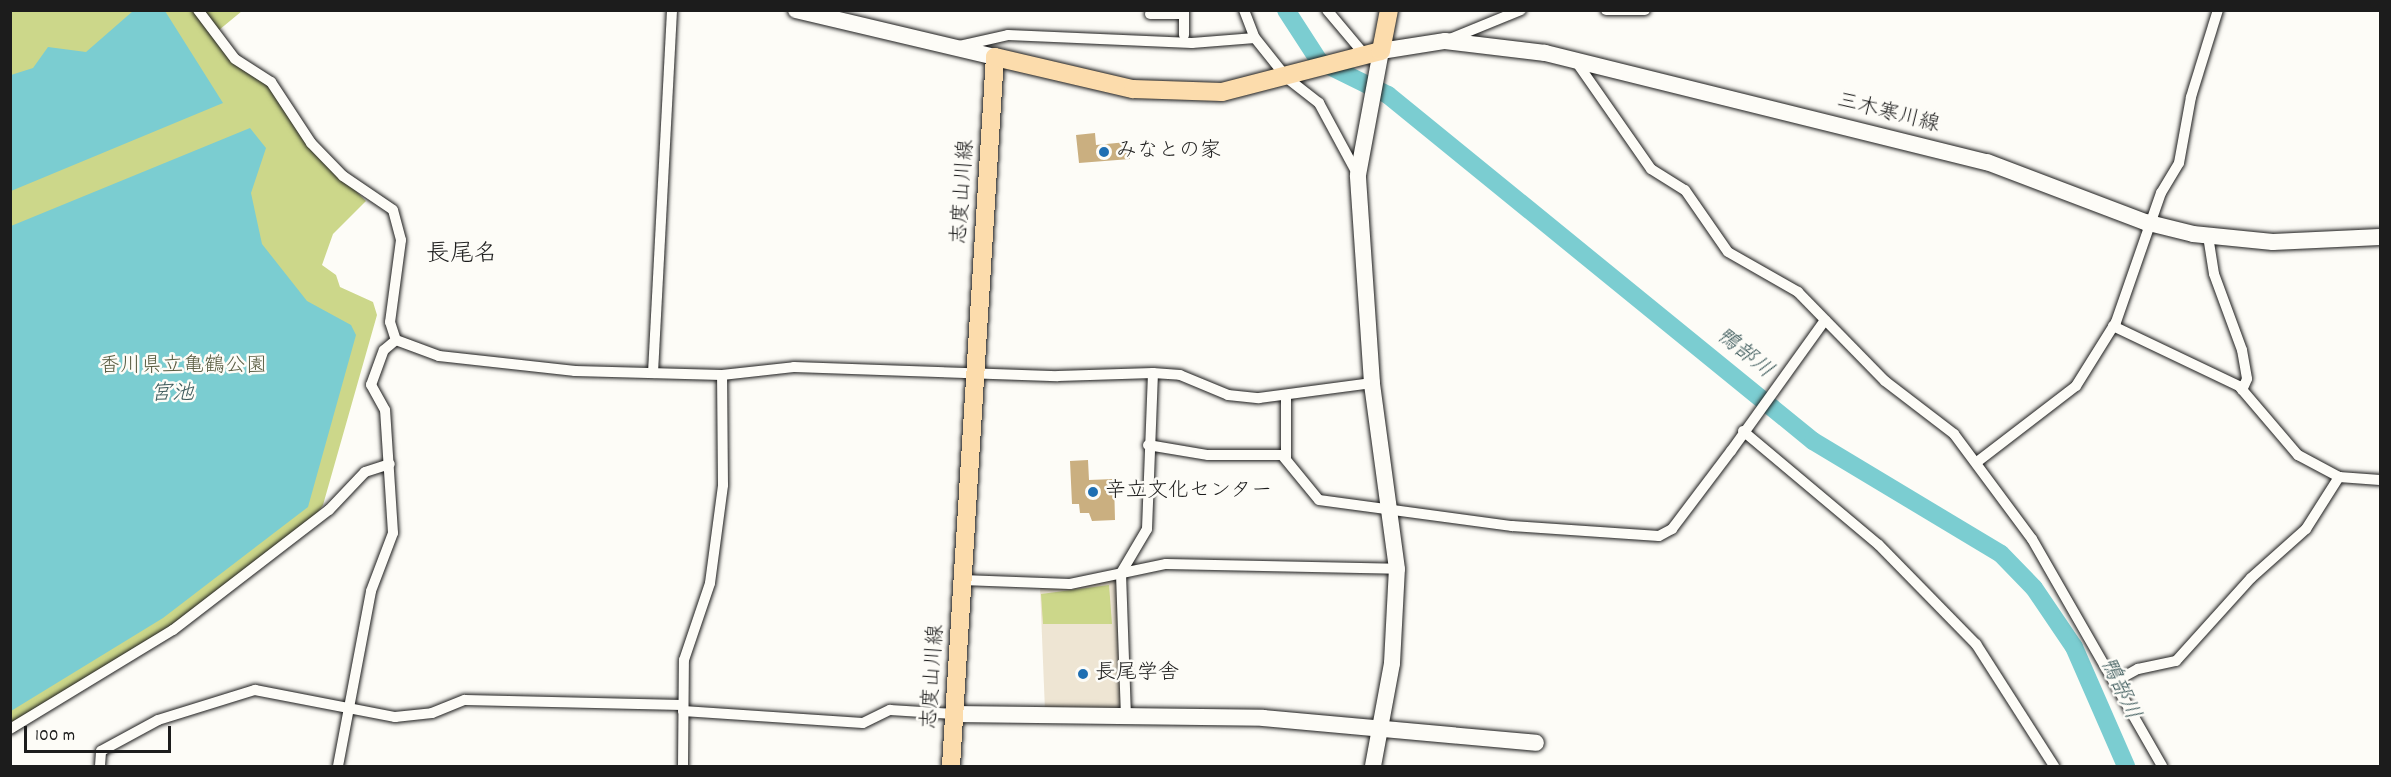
<!DOCTYPE html>
<meta charset="utf-8">
<style>
body{margin:0}
#map{position:relative;width:2391px;height:777px;overflow:hidden;background:#fdfcf7;font-family:Dekko,"Klee One",sans-serif}
div>[style]{position:absolute}
.built>*{inset:0;background:#eee5d3}
.green>*{inset:0;background:#ccd78a}
.water>*{inset:0;background:#7bcdd1}
.river>*{height:18px;margin:-9px;padding:0 9px;transform-origin:9px;border-radius:9px;background:#7bcdd1}
.building>*{inset:0;background:#caaf80}
.roads{filter:drop-shadow(0 0 2px #1c1c1c) drop-shadow(0 0 2px #1c1c1c)}
.street>*{height:10px;margin:-5px;padding:0 5px;transform-origin:5px;border-radius:5px;background:#fdfcf7}
.secondary>*{height:16px;margin:-8px;padding:0 8px;transform-origin:8px;border-radius:8px;background:#fdfcf7}
.primary>*{height:18px;margin:-9px;padding:0 9px;transform-origin:9px;border-radius:9px;background:#fcdcac}
.dots>*{width:16px;height:16px;translate:-50% -50%;box-sizing:border-box;border:3px solid #fdfcf7;border-radius:50%}
span{translate:-50% -50%;white-space:nowrap;text-align:center;line-height:1.15;-webkit-text-stroke:5px #fdfcf7;paint-order:stroke}
.street-label{font-size:21px;color:#1c1c1c}
.poi-label{font-size:21px;color:#1c1c1c}
.left{translate:0 -50%;text-align:left}
.park-label{font-size:21px;color:#5a5d42}
.water-label{font-size:22px;color:#3d5a5b;font-style:italic}
.quarter-label{font-size:24px;color:#1c1c1c}
.frame{position:absolute;inset:0;border:12px solid #1c1c1c;pointer-events:none}
.scale{position:absolute;left:24px;top:726px;width:147px;height:27px;box-sizing:border-box;border:3px solid #1c1c1c;border-top:0;padding-left:8px;font-size:18px;line-height:21px;white-space:nowrap;color:#1c1c1c;-webkit-text-stroke:4px #fdfcf7;paint-order:stroke}
</style>
<div id="map">
<div class="built">
<i style="clip-path:polygon(1115px 577px,1120px 580px,1123px 710px,1045px 711px,1040px 587px)"></i>
</div>
<div class="green">
<i style="clip-path:polygon(11px 11px,242px 11px,219px 30px,223px 48px,273px 85px,307px 143px,366px 201px,333px 234px,322px 265px,336px 275px,340px 287px,373px 302px,377px 315px,323px 505px,312px 520px,152px 644px,11px 734px)"></i>
<i style="clip-path:polygon(1109px 585px,1112px 624px,1043px 624px,1041px 594px)"></i>
</div>
<div class="water">
<i style="clip-path:polygon(133px 11px,165px 11px,223px 103px,11px 191px,11px 75px,33px 68px,48px 47px,86px 52px)"></i>
<i style="clip-path:polygon(250px 128px,266px 148px,251px 193px,262px 244px,307px 301px,351px 325px,356px 335px,308px 507px,163px 618px,11px 711px,11px 226px)"></i>
</div>
<div class="river">
<i style="left:1286px;top:10px;width:61px;rotate:57.1deg"></i>
<i style="left:1319px;top:61px;width:77px;rotate:26.2deg"></i>
<i style="left:1388px;top:95px;width:548px;rotate:39.15deg"></i>
<i style="left:1813px;top:441px;width:219px;rotate:31deg"></i>
<i style="left:2001px;top:554px;width:47px;rotate:45.9deg"></i>
<i style="left:2034px;top:588px;width:71px;rotate:55.9deg"></i>
<i style="left:2074px;top:647px;width:130px;rotate:66.4deg"></i>
</div>
<div class="building">
<i style="clip-path:polygon(1095px 133px,1096px 145px,1127px 142px,1130px 159px,1079px 163px,1076px 135px)"></i>
<i style="clip-path:polygon(1088px 460px,1089px 480px,1114px 479px,1115px 520px,1092px 521px,1089px 513px,1080px 513px,1079px 504px,1072px 504px,1070px 461px)"></i>
</div>
<div class="roads">
<div class="street">
<i style="left:198px;top:10px;width:61px;rotate:52.9deg"></i>
<i style="left:235px;top:59px;width:43px;rotate:32.6deg"></i>
<i style="left:271px;top:82px;width:73px;rotate:56.7deg"></i>
<i style="left:311px;top:143px;width:46px;rotate:45.9deg"></i>
<i style="left:343px;top:176px;width:60px;rotate:34.2deg"></i>
<i style="left:393px;top:210px;width:31px;rotate:75deg"></i>
<i style="left:401px;top:240px;width:83px;rotate:97.6deg"></i>
<i style="left:390px;top:322px;width:19px;rotate:72deg"></i>
<i style="left:396px;top:340px;width:46px;rotate:20.4deg"></i>
<i style="left:439px;top:356px;width:137px;rotate:6.3deg"></i>
<i style="left:575px;top:371px;width:147px;rotate:1.6deg"></i>
<i style="left:722px;top:375px;width:72px;rotate:-6.3deg"></i>
<i style="left:794px;top:367px;width:264px;rotate:2deg"></i>
<i style="left:1058px;top:376px;width:95px;rotate:-1.8deg"></i>
<i style="left:1153px;top:373px;width:27px;rotate:4deg"></i>
<i style="left:1180px;top:375px;width:52px;rotate:22.6deg"></i>
<i style="left:1228px;top:395px;width:31px;rotate:6deg"></i>
<i style="left:1259px;top:398px;width:114px;rotate:-7.6deg"></i>
<i style="left:1184px;top:10px;width:25px;rotate:90deg"></i>
<i style="left:1244px;top:10px;width:30px;rotate:69deg"></i>
<i style="left:1327px;top:10px;width:57px;rotate:49.9deg"></i>
<i style="left:1606px;top:10px;width:39px"></i>
<i style="left:1150px;top:14px;width:34px"></i>
<i style="left:1445px;top:41px;width:82px;rotate:-22.2deg"></i>
<i style="left:955px;top:47px;width:54px;rotate:-12.8deg"></i>
<i style="left:1008px;top:35px;width:184px;rotate:2.5deg"></i>
<i style="left:1192px;top:43px;width:63px;rotate:-4.5deg"></i>
<i style="left:1255px;top:38px;width:51px;rotate:51.3deg"></i>
<i style="left:1287px;top:78px;width:41px;rotate:38deg"></i>
<i style="left:1319px;top:103px;width:82px;rotate:61.6deg"></i>
<i style="left:1575px;top:60px;width:133px;rotate:55.1deg"></i>
<i style="left:1651px;top:169px;width:40px;rotate:32deg"></i>
<i style="left:1685px;top:190px;width:75px;rotate:55.3deg"></i>
<i style="left:1728px;top:252px;width:81px;rotate:29.7deg"></i>
<i style="left:1798px;top:292px;width:124px;rotate:45.7deg"></i>
<i style="left:1885px;top:381px;width:87px;rotate:37.5deg"></i>
<i style="left:1954px;top:434px;width:131px;rotate:53.4deg"></i>
<i style="left:2032px;top:539px;width:262px;rotate:60.2deg"></i>
<i style="left:2208px;top:236px;width:38px;rotate:81deg"></i>
<i style="left:2214px;top:274px;width:81px;rotate:69.8deg"></i>
<i style="left:2242px;top:350px;width:29px;rotate:80deg"></i>
<i style="left:2247px;top:379px;width:12px;rotate:114deg"></i>
<i style="left:2113px;top:326px;width:140px;rotate:25.5deg"></i>
<i style="left:2239px;top:386px;width:91px;rotate:49.5deg"></i>
<i style="left:2298px;top:455px;width:47px;rotate:28.2deg"></i>
<i style="left:653px;top:373px;width:363px;rotate:-87deg"></i>
<i style="left:1286px;top:395px;width:64px;rotate:90deg"></i>
<i style="left:1743px;top:431px;width:177px;rotate:40deg"></i>
<i style="left:1879px;top:545px;width:139px;rotate:45.6deg"></i>
<i style="left:1976px;top:644px;width:145px;rotate:57.4deg"></i>
<i style="left:1148px;top:445px;width:61px;rotate:9.5deg"></i>
<i style="left:1208px;top:455px;width:74px"></i>
<i style="left:1282px;top:455px;width:58px;rotate:50.6deg"></i>
<i style="left:1319px;top:500px;width:195px;rotate:7.7deg"></i>
<i style="left:1512px;top:526px;width:147px;rotate:3.9deg"></i>
<i style="left:1659px;top:536px;width:15px;rotate:-28deg"></i>
<i style="left:1672px;top:529px;width:98px;rotate:-52.9deg"></i>
<i style="left:1731px;top:451px;width:161px;rotate:-54.3deg"></i>
<i style="left:1977px;top:462px;width:125px;rotate:-37.5deg"></i>
<i style="left:2076px;top:386px;width:75px;rotate:-58deg"></i>
<i style="left:2116px;top:322px;width:137px;rotate:-70.8deg"></i>
<i style="left:2161px;top:193px;width:35px;rotate:-59deg"></i>
<i style="left:2179px;top:163px;width:67px;rotate:-79.7deg"></i>
<i style="left:2191px;top:97px;width:91px;rotate:-72.8deg"></i>
<i style="left:962px;top:580px;width:108px;rotate:2.1deg"></i>
<i style="left:1070px;top:584px;width:98px;rotate:-11.8deg"></i>
<i style="left:1166px;top:564px;width:231px;rotate:1.2deg"></i>
<i style="left:2116px;top:681px;width:25px;rotate:-29deg"></i>
<i style="left:2138px;top:669px;width:39px;rotate:-12deg"></i>
<i style="left:2176px;top:661px;width:112px;rotate:-47.9deg"></i>
<i style="left:2251px;top:578px;width:74px;rotate:-41.7deg"></i>
<i style="left:2306px;top:529px;width:62px;rotate:-57.6deg"></i>
<i style="left:2339px;top:477px;width:41px;rotate:4.2deg"></i>
<i style="left:683px;top:711px;width:180px;rotate:3.8deg"></i>
<i style="left:863px;top:723px;width:30px;rotate:-26deg"></i>
<i style="left:890px;top:710px;width:64px;rotate:3.6deg"></i>
<i style="left:1126px;top:717px;width:144px;rotate:-92deg"></i>
<i style="left:1121px;top:573px;width:51px;rotate:-59.4deg"></i>
<i style="left:1147px;top:529px;width:156px;rotate:-87.8deg"></i>
<i style="left:10px;top:729px;width:191px;rotate:-31.3deg"></i>
<i style="left:173px;top:630px;width:197px;rotate:-37.6deg"></i>
<i style="left:329px;top:510px;width:52px;rotate:-46.5deg"></i>
<i style="left:365px;top:472px;width:26px;rotate:-18deg"></i>
<i style="left:100px;top:766px;width:15px;rotate:-86deg"></i>
<i style="left:101px;top:751px;width:65px;rotate:-28.5deg"></i>
<i style="left:158px;top:720px;width:102px;rotate:-17.2deg"></i>
<i style="left:255px;top:690px;width:143px;rotate:10.9deg"></i>
<i style="left:395px;top:717px;width:37px;rotate:-6deg"></i>
<i style="left:432px;top:713px;width:35px;rotate:-22deg"></i>
<i style="left:465px;top:700px;width:217px;rotate:1.3deg"></i>
<i style="left:338px;top:766px;width:178px;rotate:-79.3deg"></i>
<i style="left:371px;top:591px;width:62px;rotate:-69.2deg"></i>
<i style="left:393px;top:533px;width:123px;rotate:-93.7deg"></i>
<i style="left:385px;top:410px;width:29px;rotate:-119deg"></i>
<i style="left:371px;top:385px;width:37px;rotate:-70deg"></i>
<i style="left:384px;top:350px;width:16px;rotate:-40deg"></i>
<i style="left:683px;top:766px;width:106px;rotate:-89.5deg"></i>
<i style="left:684px;top:660px;width:81px;rotate:-71.3deg"></i>
<i style="left:710px;top:583px;width:99px;rotate:-82.4deg"></i>
<i style="left:723px;top:485px;width:110px;rotate:-90.5deg"></i>
</div>
<div class="secondary">
<i style="left:796px;top:10px;width:204px;rotate:13.3deg"></i>
<i style="left:954px;top:714px;width:309px;rotate:0.7deg"></i>
<i style="left:1263px;top:718px;width:274px;rotate:5.2deg"></i>
<i style="left:1373px;top:766px;width:105px;rotate:-79.5deg"></i>
<i style="left:1392px;top:663px;width:94px;rotate:-87deg"></i>
<i style="left:1397px;top:569px;width:188px;rotate:-97.7deg"></i>
<i style="left:1372px;top:383px;width:208px;rotate:-93.9deg"></i>
<i style="left:1358px;top:175px;width:126px;rotate:-79.5deg"></i>
<i style="left:1381px;top:51px;width:65px;rotate:-8.9deg"></i>
<i style="left:1445px;top:41px;width:101px;rotate:6.8deg"></i>
<i style="left:1545px;top:53px;width:455px;rotate:13.9deg"></i>
<i style="left:1987px;top:162px;width:169px;rotate:20.8deg"></i>
<i style="left:2145px;top:222px;width:49px;rotate:14deg"></i>
<i style="left:2193px;top:234px;width:80px;rotate:5.7deg"></i>
<i style="left:2273px;top:242px;width:107px;rotate:-2.7deg"></i>
</div>
<div class="primary">
<i style="left:951px;top:766px;width:710px;rotate:-86.45deg"></i>
<i style="left:995px;top:57px;width:142px;rotate:13.1deg"></i>
<i style="left:1133px;top:89px;width:89px;rotate:1.9deg"></i>
<i style="left:1222px;top:92px;width:164px;rotate:-14.5deg"></i>
<i style="left:1381px;top:51px;width:42px;rotate:-79deg"></i>
</div>
</div>
<div class="dots">
<i style="left:1104px;top:152px;background:#1f6fb2"></i>
<i style="left:1093px;top:492px;background:#1f6fb2"></i>
<i style="left:1083px;top:674px;background:#1f6fb2"></i>
</div>
<div class="street-label">
<span style="left:1888px;top:114px;rotate:14deg">三木寒川線</span>
<span style="left:964px;top:192px;rotate:-86deg">志度山川線</span>
<span style="left:934px;top:677px;rotate:-86deg">志度山川線</span>
</div>
<div class="poi-label">
<span class="left" style="left:1116px;top:152px">みなとの家</span>
<span class="left" style="left:1105px;top:492px">辛立文化センター</span>
<span class="left" style="left:1095px;top:674px">長尾学舎</span>
</div>
<div class="park-label">
<span style="left:183px;top:367px">香川県立亀鶴公園</span>
</div>
<div class="water-label">
<span style="left:1744px;top:354px;rotate:39deg">鴨部川</span>
<span style="left:172px;top:395px">宮池</span>
<span style="left:2119px;top:689px;rotate:65deg">鴨部川</span>
</div>
<div class="quarter-label">
<span style="left:462px;top:256px">長尾名</span>
</div>
<div class="frame"></div>
<div class="scale">100 m</div>
</div>
